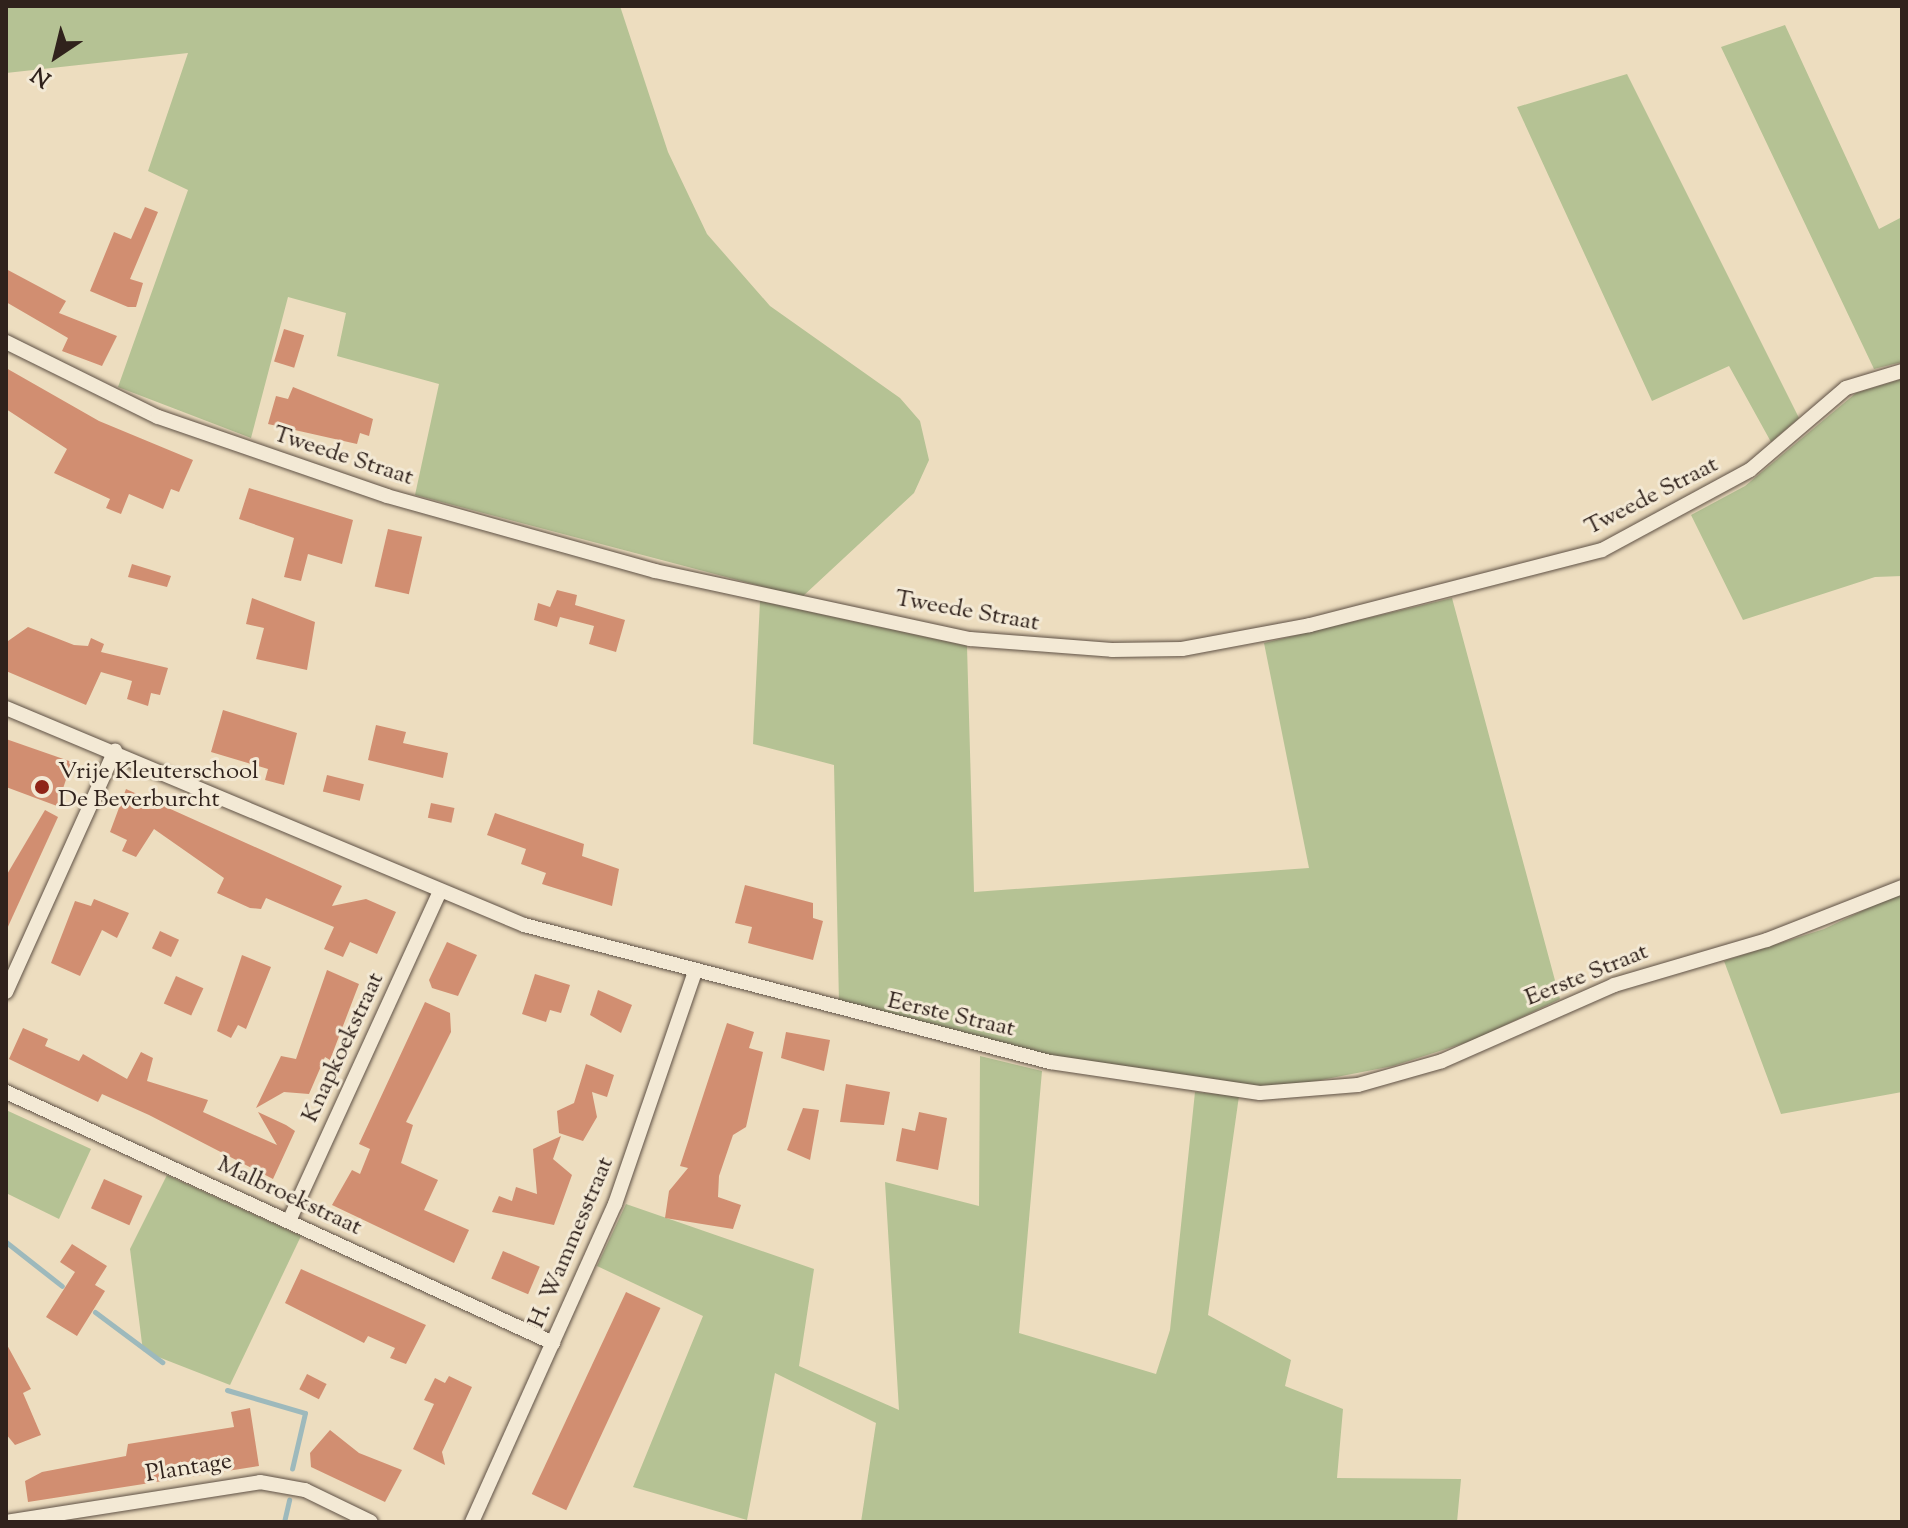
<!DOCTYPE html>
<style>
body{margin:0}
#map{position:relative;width:1908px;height:1528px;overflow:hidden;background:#edddbf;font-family:"Sorts Mill Goudy",serif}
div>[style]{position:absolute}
.green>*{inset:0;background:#b5c294}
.stream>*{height:5px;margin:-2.5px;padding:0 2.5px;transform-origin:2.5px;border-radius:2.5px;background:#9db9bc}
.building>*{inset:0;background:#d18e71;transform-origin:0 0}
.roads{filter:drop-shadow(0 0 2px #5f5145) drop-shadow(0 0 2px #5f5145)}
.street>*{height:14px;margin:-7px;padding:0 7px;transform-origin:7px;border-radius:7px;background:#f3e9d5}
.dots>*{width:22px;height:22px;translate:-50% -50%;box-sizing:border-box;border:4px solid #f3e9d5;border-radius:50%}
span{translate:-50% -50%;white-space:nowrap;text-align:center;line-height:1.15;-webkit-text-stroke:6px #f3e9d5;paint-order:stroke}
.street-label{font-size:24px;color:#30221c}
.poi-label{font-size:24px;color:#30221c}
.left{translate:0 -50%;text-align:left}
.frame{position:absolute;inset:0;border:8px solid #30221c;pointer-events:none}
.north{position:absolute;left:16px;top:16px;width:80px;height:80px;-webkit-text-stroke:6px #f3e9d5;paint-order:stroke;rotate:215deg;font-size:22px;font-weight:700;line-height:32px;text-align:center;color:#30221c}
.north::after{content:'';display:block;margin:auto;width:28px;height:36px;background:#30221c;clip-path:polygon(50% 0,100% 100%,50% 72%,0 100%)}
</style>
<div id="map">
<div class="green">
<i style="clip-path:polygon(6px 6px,620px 6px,668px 152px,707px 234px,770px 306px,900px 398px,920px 421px,929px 460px,914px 493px,802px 597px,415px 495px,439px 384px,337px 356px,346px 313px,288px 297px,251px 438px,118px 387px,188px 190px,148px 171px,188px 53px,6px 73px)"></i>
<i style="clip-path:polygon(1785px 25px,1879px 229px,1902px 217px,1902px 362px,1874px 369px,1721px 47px)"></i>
<i style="clip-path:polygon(1627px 74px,1799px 418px,1771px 442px,1729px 366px,1652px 401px,1517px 107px)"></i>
<i style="clip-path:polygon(1902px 379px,1902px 576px,1875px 577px,1743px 620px,1691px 515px,1745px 486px,1856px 393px)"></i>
<i style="clip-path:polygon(1452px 598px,1560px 999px,1474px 1040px,1393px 1066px,1275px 1089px,1050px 1058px,839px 1004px,834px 765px,753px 744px,760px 601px,967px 646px,974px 892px,1309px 868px,1264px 643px)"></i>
<i style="clip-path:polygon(1902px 892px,1902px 1092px,1781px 1114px,1724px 961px,1824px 929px)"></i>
<i style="clip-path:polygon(980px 1056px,1042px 1071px,1019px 1333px,1156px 1374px,1170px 1330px,1195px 1092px,1239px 1096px,1208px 1315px,1291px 1360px,1285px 1386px,1343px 1409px,1337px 1478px,1461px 1479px,1457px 1522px,861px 1522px,876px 1423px,775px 1373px,747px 1520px,633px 1487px,703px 1316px,597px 1266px,626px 1204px,814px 1269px,799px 1366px,899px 1410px,885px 1182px,979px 1206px)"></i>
<i style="clip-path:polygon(6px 1110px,91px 1149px,59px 1219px,6px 1193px)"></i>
<i style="clip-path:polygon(167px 1175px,301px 1236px,230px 1385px,143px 1351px,130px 1249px)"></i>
</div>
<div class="stream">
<i style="left:6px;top:1242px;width:71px;rotate:38.2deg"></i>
<i style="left:95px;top:1312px;width:84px;rotate:36.7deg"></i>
<i style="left:227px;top:1390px;width:81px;rotate:16.4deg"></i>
<i style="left:305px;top:1413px;width:57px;rotate:103.1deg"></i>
<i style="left:284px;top:1522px;width:23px;rotate:-77deg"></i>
</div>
<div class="building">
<i style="clip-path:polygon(145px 207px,158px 212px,130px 279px,143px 283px,136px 307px,128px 307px,90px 291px,114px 232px,131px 239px)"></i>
<i style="clip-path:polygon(6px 269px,66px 301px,59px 313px,117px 336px,102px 366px,62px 351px,68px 338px,6px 302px)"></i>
<i style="left:284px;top:329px;width:21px;height:34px;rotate:17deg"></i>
<i style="clip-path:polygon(6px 368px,99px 421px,193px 460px,179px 492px,171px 489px,163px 509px,129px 494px,121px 514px,106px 508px,110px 499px,54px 473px,67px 449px,6px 409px)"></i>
<i style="clip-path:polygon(293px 387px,373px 419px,369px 436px,360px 433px,357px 444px,268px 424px,276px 396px,288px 399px)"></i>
<i style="clip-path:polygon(249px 488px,353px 520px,342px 564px,308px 554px,301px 581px,284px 577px,294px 538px,239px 519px)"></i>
<i style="left:388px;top:529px;width:35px;height:59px;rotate:13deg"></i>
<i style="clip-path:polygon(132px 564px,171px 576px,167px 587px,128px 577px)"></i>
<i style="clip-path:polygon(557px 590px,577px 595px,575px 605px,625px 620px,616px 652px,589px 644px,594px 626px,560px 617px,557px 627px,534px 620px,538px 603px,550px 607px)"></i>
<i style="clip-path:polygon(252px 598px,315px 622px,307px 670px,256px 659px,264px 628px,246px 624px)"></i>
<i style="clip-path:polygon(28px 627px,74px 645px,88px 646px,91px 638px,104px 644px,101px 652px,168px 668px,160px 695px,151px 693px,148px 706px,127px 699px,132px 681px,101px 672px,86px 705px,6px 671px,8px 641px)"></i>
<i style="clip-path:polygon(223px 710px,297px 733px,284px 785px,265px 780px,268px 769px,211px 752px)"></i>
<i style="clip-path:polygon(376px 725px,406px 732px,403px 743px,448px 753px,443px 778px,368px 760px)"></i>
<i style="clip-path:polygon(6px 739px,72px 762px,57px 806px,6px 787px)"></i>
<i style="left:327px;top:775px;width:38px;height:17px;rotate:14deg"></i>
<i style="clip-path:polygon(126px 789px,342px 886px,332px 906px,366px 899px,396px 912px,377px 954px,350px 942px,343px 957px,324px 949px,334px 927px,266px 898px,261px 909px,250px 908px,217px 893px,224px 878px,154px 829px,136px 857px,122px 851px,127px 840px,110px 832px)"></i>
<i style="left:431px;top:803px;width:24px;height:15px;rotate:12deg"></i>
<i style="clip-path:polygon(45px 810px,58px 817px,6px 931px,6px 876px)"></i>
<i style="clip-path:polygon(495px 813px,584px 844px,582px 856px,619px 869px,612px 906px,542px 884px,546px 873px,521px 864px,526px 849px,487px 835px)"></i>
<i style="clip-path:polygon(745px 885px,813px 903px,813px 918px,823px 921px,813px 960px,748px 943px,752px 927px,735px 923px)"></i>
<i style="clip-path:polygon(94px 899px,129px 913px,117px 938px,102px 930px,80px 976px,51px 963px,75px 901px,91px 906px)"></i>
<i style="left:160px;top:931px;width:21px;height:19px;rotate:25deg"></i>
<i style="clip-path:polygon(447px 942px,477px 955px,458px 996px,432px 988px,429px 980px)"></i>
<i style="clip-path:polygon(242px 955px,271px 967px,246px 1029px,238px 1025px,231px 1038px,217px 1031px)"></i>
<i style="clip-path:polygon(327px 970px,359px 984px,330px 1060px,325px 1057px,309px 1094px,284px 1092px,256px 1108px,281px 1056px,296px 1059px)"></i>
<i style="clip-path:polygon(535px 974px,570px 985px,561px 1013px,550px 1010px,546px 1022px,522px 1014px)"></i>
<i style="left:176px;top:976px;width:30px;height:30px;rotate:24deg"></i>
<i style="clip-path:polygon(598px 990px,632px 1005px,621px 1033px,590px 1015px)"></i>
<i style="clip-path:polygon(425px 1002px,450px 1013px,451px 1032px,406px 1122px,413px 1125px,401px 1163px,438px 1180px,424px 1210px,469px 1230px,454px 1263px,332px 1205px,352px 1170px,360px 1174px,370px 1149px,359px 1144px)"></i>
<i style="clip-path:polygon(727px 1023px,754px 1032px,749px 1048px,763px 1052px,746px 1127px,733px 1135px,719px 1176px,718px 1197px,741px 1205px,733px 1229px,665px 1218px,669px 1191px,688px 1168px,680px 1166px)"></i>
<i style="clip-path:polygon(23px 1028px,48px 1039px,45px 1046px,79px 1061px,83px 1054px,127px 1079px,141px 1052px,153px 1058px,147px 1081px,208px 1100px,203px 1112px,277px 1145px,258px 1112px,286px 1125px,295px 1131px,273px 1179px,149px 1115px,102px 1094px,98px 1102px,9px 1059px)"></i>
<i style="clip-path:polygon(786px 1032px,830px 1040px,824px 1071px,781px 1058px)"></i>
<i style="clip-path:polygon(586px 1064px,614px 1075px,607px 1097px,592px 1092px,597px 1117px,583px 1141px,559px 1133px,557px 1111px,574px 1103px)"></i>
<i style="clip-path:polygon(846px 1084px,890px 1092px,884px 1125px,840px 1122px)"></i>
<i style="clip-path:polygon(803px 1108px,819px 1110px,810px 1160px,787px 1150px)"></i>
<i style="clip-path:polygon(919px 1112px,947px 1118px,938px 1170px,896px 1161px,902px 1128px,915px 1131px)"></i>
<i style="clip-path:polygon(561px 1136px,553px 1159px,572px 1175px,554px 1225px,492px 1212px,499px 1196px,512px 1201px,516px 1187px,537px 1194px,533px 1149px)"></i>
<i style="left:104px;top:1179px;width:42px;height:32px;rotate:24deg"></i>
<i style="clip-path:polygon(72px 1244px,107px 1266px,95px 1285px,105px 1291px,77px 1336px,46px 1317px,75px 1272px,60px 1262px)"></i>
<i style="left:503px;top:1251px;width:40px;height:30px;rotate:23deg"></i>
<i style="clip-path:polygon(301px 1269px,426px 1325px,406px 1364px,390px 1358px,395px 1348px,368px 1336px,364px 1343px,285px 1303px)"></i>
<i style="left:626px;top:1292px;width:38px;height:223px;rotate:25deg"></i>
<i style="clip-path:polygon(6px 1343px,31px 1389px,23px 1393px,41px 1435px,15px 1445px,6px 1434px)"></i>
<i style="left:307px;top:1374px;width:22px;height:17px;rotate:27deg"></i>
<i style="clip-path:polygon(449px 1376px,472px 1387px,442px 1452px,445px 1465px,413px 1449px,434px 1404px,424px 1400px,435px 1378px,445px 1383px)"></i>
<i style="clip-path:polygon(250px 1408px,259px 1466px,28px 1502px,25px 1481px,42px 1472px,126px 1456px,128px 1444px,234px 1427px,231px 1412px)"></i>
<i style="clip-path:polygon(330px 1430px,359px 1453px,402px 1470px,385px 1502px,311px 1467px,310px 1453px)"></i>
</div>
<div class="roads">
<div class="street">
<i style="left:6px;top:342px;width:169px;rotate:26.3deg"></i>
<i style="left:158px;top:417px;width:242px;rotate:19deg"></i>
<i style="left:387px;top:496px;width:278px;rotate:15.6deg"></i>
<i style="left:655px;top:571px;width:322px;rotate:12.2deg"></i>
<i style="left:970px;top:639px;width:142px;rotate:4.4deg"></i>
<i style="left:1112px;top:650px;width:70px;rotate:-0.8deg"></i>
<i style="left:1182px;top:649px;width:130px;rotate:-10.6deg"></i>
<i style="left:1310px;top:625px;width:301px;rotate:-14.4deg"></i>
<i style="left:1602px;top:550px;width:168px;rotate:-28.4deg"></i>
<i style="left:1750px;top:470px;width:126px;rotate:-40.5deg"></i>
<i style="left:1846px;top:388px;width:59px;rotate:-16.9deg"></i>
<i style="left:6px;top:708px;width:562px;rotate:22.73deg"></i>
<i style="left:524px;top:925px;width:544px;rotate:14.6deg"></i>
<i style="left:1050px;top:1062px;width:212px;rotate:8.4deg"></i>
<i style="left:1260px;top:1093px;width:98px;rotate:-4.7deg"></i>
<i style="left:1358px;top:1085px;width:87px;rotate:-15.9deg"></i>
<i style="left:1442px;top:1061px;width:188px;rotate:-23.8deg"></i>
<i style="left:1614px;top:985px;width:159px;rotate:-16.4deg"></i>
<i style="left:1767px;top:940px;width:145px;rotate:-21.4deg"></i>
<i style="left:6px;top:992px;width:265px;rotate:-65.7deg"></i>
<i style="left:6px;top:1092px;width:602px;rotate:24.65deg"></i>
<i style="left:289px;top:1221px;width:360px;rotate:-65.4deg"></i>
<i style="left:6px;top:1522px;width:257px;rotate:-8.9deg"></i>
<i style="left:260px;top:1482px;width:46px;rotate:10.1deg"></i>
<i style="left:305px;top:1490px;width:73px;rotate:25.9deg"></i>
<i style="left:472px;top:1522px;width:349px;rotate:-65.8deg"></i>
<i style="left:615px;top:1204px;width:243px;rotate:-71deg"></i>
</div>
</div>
<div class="dots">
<i style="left:42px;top:787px;background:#8f2418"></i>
</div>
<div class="street-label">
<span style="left:343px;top:457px;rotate:18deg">Tweede Straat</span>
<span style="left:1652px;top:497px;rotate:-27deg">Tweede Straat</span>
<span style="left:967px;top:612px;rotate:10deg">Tweede Straat</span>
<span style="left:1587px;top:976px;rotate:-22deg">Eerste Straat</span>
<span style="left:951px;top:1016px;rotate:13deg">Eerste Straat</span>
<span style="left:344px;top:1048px;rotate:-65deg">Knapkoekstraat</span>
<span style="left:289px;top:1197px;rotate:25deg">Malbroekstraat</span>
<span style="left:572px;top:1243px;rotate:-67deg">H. Wammesstraat</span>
<span style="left:189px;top:1469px;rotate:-9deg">Plantage</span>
</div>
<div class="poi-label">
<span class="left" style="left:58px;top:787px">Vrije Kleuterschool<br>De Beverburcht</span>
</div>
<div class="frame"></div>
<div class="north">N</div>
</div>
